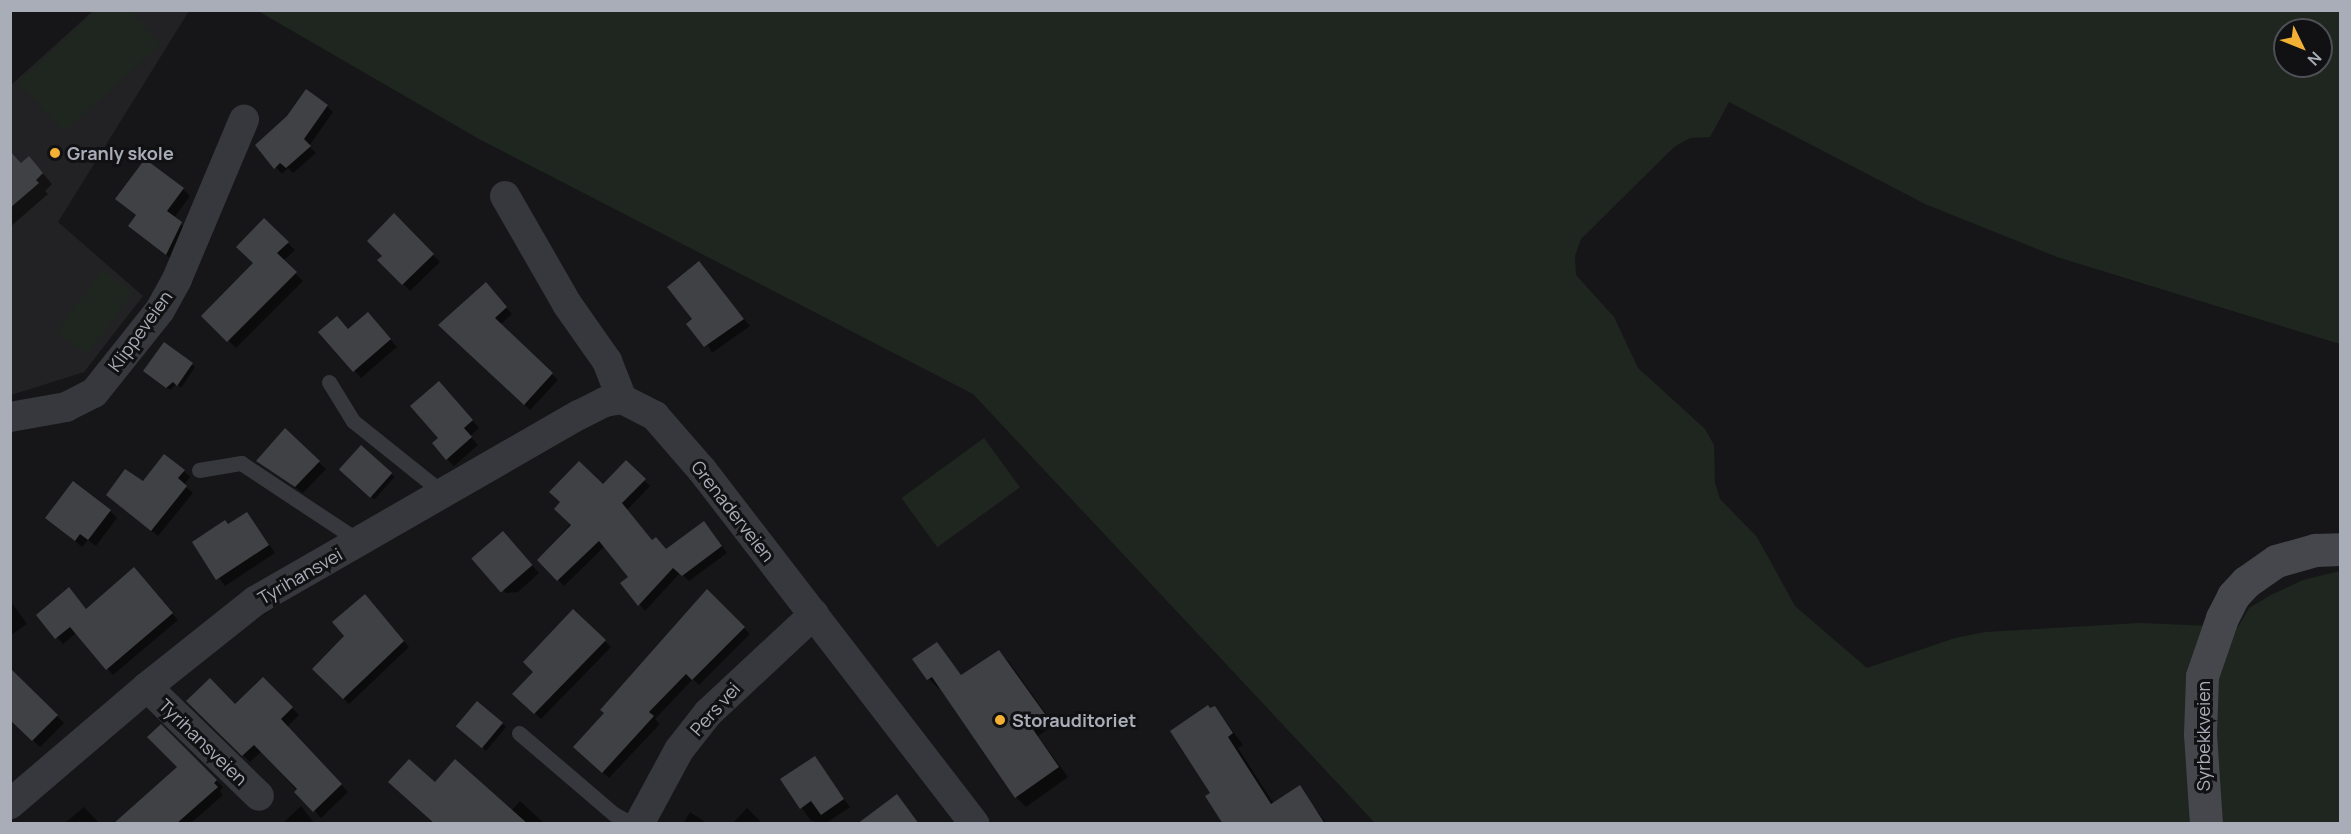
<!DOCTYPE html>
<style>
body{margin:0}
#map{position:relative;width:2351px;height:834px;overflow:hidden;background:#161618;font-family:Manrope,sans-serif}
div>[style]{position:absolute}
.built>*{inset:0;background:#222225}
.green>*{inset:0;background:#1e261f;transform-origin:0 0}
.shadow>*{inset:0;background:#0007;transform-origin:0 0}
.building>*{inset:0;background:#404145;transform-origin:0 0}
.lane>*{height:15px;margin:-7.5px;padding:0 7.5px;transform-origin:7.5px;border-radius:7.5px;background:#37383d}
.street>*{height:30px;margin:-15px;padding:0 15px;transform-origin:15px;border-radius:15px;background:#37383d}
.secondary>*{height:33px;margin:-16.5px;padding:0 16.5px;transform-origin:16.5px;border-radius:16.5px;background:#45474d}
.dots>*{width:16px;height:16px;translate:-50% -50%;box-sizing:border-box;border:3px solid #111113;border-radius:50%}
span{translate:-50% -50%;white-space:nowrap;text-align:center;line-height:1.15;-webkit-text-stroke:6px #111113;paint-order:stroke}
.poi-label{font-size:18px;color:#a8adb8;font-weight:700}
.left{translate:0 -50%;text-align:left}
.street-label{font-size:18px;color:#a8adb8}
.frame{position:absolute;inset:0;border:12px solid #a8adb8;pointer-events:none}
.north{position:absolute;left:2273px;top:18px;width:60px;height:60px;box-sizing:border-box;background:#111113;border:2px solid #4d4f55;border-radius:50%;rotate:133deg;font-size:16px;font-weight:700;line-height:24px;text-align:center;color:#a8adb8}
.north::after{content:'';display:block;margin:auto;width:21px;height:27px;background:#f2b134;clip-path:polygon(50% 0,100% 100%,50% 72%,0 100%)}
</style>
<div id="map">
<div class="built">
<i style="clip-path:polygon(93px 11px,189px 11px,58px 222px,143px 296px,84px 372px,11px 395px,11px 85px)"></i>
</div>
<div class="green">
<i style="clip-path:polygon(97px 10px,131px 11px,161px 44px,64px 132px,18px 82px)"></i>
<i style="clip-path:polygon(evenodd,258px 11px,2340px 11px,2340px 344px,2057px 257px,1925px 204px,1729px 102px,1710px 137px,1690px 138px,1674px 147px,1581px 239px,1575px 256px,1576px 275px,1614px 317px,1638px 368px,1705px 429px,1714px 445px,1715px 483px,1720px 499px,1757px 537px,1795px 606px,1867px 668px,1955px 638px,1985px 632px,2139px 623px,2238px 627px,2249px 608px,2271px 595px,2303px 580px,2340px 571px,2340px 823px,1375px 823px,973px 394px,479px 139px,258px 11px,2285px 30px,2321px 30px,2321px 66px,2285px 66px,2285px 30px)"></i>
<i style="left:103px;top:270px;width:38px;height:77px;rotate:37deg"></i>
<i style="left:984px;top:438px;width:61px;height:102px;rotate:54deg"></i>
</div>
<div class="shadow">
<i style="clip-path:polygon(327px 106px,333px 112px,309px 146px,316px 153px,293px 173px,288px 168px,282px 174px,257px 145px)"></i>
<i style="clip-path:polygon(10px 151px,22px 164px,39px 169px,52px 184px,45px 191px,48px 194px,10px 227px)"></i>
<i style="clip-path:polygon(183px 189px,190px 196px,174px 218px,188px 231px,174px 261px,130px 226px,137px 216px,116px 199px)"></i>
<i style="clip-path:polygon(394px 216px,440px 262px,410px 291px,380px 260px)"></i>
<i style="clip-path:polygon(264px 220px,295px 250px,283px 261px,303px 281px,236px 348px,203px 316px,255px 263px)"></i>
<i style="clip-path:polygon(699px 263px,750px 326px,712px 353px,694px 320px)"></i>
<i style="clip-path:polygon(491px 290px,512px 314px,500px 325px,558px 380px,530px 410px,440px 325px)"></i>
<i style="clip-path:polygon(374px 321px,397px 347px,361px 378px,321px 332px,348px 331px)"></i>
<i style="clip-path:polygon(164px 344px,195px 367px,181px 388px,177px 384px,170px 390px,148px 374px)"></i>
<i style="clip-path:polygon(446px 390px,479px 428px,470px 436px,478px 445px,454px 466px,447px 459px)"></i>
<i style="clip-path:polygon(285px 430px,326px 469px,303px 493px,258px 461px)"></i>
<i style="left:361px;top:447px;width:45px;height:30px;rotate:42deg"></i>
<i style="clip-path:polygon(184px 471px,190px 477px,184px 485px,193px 493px,158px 536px,114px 501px,143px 483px)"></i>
<i style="clip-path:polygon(644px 480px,650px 486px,627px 510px,653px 542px,666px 551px,710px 529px,727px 553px,689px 581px,680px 573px,645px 611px,622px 583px,630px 577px,605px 546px,564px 586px,539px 560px,603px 486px)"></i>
<i style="clip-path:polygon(110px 511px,117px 518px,96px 546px,88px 540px,82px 547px,47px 518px)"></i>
<i style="clip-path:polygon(247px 514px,275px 553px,225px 586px,194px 543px)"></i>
<i style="clip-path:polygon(510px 540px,539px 573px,518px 592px,506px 593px,474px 559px)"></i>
<i style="clip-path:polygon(140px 576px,178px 620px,113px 675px,76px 633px,63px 644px,38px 615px,75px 596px,87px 610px)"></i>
<i style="clip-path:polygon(707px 591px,750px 634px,699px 685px,693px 679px,655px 719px,660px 724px,609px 778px,582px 753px)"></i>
<i style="clip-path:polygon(10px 600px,27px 624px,10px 636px)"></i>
<i style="clip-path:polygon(371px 602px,409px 647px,349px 704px,314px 669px,346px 636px)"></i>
<i style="clip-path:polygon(573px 611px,611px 647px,541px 719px,514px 694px,535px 672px)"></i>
<i style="clip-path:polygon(937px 644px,962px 676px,999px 652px,1009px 662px,1054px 725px,1038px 736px,1068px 777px,1026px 807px,1016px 797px,941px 687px,939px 689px,929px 679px,915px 660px)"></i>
<i style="clip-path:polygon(19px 678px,64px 723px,40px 747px,10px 718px)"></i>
<i style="clip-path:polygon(263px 679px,299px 715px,287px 727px,348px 792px,321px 818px,262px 751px,250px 762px,188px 701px,235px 706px)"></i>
<i style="clip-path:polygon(477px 703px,506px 727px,486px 751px,461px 730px)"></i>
<i style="clip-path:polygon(1215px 707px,1243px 745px,1238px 748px,1274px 804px,1299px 787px,1327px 824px,1224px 824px,1212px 794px,1211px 710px)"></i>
<i style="clip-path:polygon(161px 726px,223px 787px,220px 791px,223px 795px,190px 824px,115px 824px,179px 767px)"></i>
<i style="clip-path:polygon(814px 758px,850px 807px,825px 824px,811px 821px,782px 780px)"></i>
<i style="clip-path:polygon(520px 801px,545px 824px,432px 824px,511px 811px)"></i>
<i style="clip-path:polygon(301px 806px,315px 824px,282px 824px)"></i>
<i style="clip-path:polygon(84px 807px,100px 824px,64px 824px)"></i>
<i style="clip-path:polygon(747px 808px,763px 824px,732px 824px)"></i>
<i style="clip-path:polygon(690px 812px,708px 824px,683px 824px)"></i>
</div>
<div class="building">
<i style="clip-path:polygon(306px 89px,328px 105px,304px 139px,311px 146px,286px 168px,280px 163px,274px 169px,255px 145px,287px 116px)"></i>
<i style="clip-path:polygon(10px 151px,21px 163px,29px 156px,43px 173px,36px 180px,39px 183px,10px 208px)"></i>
<i style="clip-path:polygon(145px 159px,184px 188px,167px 211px,182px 222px,166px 255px,128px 226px,136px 215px,115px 199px)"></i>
<i style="clip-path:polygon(394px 213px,434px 254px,402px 285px,377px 260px,382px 256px,367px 241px)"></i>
<i style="clip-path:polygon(264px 218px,289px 242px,277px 253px,297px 272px,227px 342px,201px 316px,253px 263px,236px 247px)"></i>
<i style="clip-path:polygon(699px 261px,744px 319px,704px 347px,686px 324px,692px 319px,667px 287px)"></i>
<i style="clip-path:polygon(486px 282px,507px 307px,495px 318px,553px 373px,524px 405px,438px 325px)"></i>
<i style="clip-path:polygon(368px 312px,391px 339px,353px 372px,318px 332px,337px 316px,348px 329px)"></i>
<i style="clip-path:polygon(164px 342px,193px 363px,177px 386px,173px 382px,166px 388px,143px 371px)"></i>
<i style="clip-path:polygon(439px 381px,473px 420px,464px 428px,472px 437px,446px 460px,432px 443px,438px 438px,410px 406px)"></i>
<i style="clip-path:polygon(285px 428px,320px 461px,295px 487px,256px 461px)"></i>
<i style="left:361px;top:445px;width:42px;height:33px;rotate:42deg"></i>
<i style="clip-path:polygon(164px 454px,185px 470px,178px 478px,187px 486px,151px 531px,106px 495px,125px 469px,143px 481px)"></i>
<i style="clip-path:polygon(626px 460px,646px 479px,622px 503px,652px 540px,656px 537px,666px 549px,704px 521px,722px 546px,682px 576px,673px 568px,638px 606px,620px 583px,628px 577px,599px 541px,557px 581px,537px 560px,571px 525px,554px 509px,560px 502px,549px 492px,579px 461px,603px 484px)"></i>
<i style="clip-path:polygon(73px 481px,111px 510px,88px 540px,80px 534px,75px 541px,45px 518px)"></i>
<i style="clip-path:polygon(247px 512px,269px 545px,216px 580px,192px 542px,225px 520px,228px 524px)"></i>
<i style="left:503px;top:531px;width:45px;height:42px;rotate:49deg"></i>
<i style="clip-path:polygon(134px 567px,173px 613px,106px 670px,70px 627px,55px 639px,36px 615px,69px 587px,86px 609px)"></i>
<i style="clip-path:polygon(707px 589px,745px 627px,692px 680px,686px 674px,649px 712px,654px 716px,602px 773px,573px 747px,604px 713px,600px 710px)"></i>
<i style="clip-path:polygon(365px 594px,404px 641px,343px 699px,312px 669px,344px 636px,332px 622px)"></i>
<i style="clip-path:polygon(573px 609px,606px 640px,534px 714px,512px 694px,533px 672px,523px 662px)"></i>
<i style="clip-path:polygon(937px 642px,961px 675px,999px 650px,1045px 714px,1030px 725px,1059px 767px,1015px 798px,932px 677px,927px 680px,912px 659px)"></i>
<i style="clip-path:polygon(10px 668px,58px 715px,32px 741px,10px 720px)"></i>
<i style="clip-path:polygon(263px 677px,293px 707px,281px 719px,342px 784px,313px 812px,294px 792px,297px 789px,254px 745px,242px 756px,186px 701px,210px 678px,235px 704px)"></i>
<i style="left:477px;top:701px;width:34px;height:33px;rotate:40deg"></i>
<i style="clip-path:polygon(1208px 705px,1210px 708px,1215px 706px,1233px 733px,1228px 737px,1271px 804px,1300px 785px,1325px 824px,1223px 824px,1205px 796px,1210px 793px,1170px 731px)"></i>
<i style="clip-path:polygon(161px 724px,217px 780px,214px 783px,218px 787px,176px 824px,113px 824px,177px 767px,147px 737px)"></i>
<i style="clip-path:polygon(815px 756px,844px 799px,821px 815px,811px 801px,800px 809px,780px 779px)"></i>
<i style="clip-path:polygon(409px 759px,435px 782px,455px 759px,528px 824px,435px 824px,388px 782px)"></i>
<i style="clip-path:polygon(897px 794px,919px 824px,857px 824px)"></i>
</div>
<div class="lane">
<i style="left:329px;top:382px;width:46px;rotate:58.4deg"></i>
<i style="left:353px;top:421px;width:117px;rotate:38.7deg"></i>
<i style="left:199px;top:470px;width:43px;rotate:-9.5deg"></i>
<i style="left:241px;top:463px;width:141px;rotate:33.5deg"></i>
<i style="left:519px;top:733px;width:125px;rotate:40.5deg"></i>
<i style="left:614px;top:814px;width:21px;rotate:29deg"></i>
</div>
<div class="street">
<i style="left:505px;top:196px;width:125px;rotate:60.1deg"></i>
<i style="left:567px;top:304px;width:70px;rotate:54.9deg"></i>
<i style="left:607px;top:361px;width:41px;rotate:68.5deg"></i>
<i style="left:10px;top:417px;width:57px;rotate:-10.1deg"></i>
<i style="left:66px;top:407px;width:31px;rotate:-27deg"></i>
<i style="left:94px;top:393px;width:106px;rotate:-51.5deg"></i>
<i style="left:160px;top:310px;width:35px;rotate:-61deg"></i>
<i style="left:177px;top:279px;width:173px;rotate:-67.2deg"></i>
<i style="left:147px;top:687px;width:156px;rotate:44.2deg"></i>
<i style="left:10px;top:804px;width:180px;rotate:-40.5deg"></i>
<i style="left:147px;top:687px;width:138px;rotate:-38.5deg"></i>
<i style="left:255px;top:601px;width:374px;rotate:-29.9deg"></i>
<i style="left:579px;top:415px;width:29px;rotate:-27deg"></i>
<i style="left:605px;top:402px;width:17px;rotate:-10deg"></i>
<i style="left:622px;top:399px;width:37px;rotate:27deg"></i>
<i style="left:655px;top:416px;width:72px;rotate:49deg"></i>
<i style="left:702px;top:470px;width:447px;rotate:52.4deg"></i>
<i style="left:639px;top:824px;width:84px;rotate:-61.6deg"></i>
<i style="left:679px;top:750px;width:47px;rotate:-51.9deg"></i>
<i style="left:708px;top:713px;width:145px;rotate:-43deg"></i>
</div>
<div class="secondary">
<i style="left:2206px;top:824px;width:90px;rotate:-93.8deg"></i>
<i style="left:2200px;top:734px;width:58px;rotate:-88deg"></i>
<i style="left:2202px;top:676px;width:61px;rotate:-71deg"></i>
<i style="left:2222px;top:618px;width:25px;rotate:-63deg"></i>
<i style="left:2233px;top:596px;width:19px;rotate:-47deg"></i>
<i style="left:2246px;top:582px;width:37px;rotate:-35deg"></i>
<i style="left:2276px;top:561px;width:41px;rotate:-15.8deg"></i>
<i style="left:2315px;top:550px;width:25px;rotate:-2deg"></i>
</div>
<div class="dots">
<i style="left:55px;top:153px;background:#f2b134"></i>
<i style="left:1000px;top:720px;background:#f2b134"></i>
</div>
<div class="poi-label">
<span class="left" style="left:67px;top:153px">Granly skole</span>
<span class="left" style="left:1012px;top:720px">Storauditoriet</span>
</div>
<div class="street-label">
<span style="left:140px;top:331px;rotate:-54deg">Klippeveien</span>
<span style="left:733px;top:511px;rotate:52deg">Grenaderveien</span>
<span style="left:300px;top:576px;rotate:-30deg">Tyrihansvei</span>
<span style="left:715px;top:709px;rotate:-48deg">Pers vei</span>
<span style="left:2203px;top:736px;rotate:-90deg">Syrbekkveien</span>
<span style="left:203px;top:742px;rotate:44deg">Tyrihansveien</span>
</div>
<div class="frame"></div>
<div class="north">N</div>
</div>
